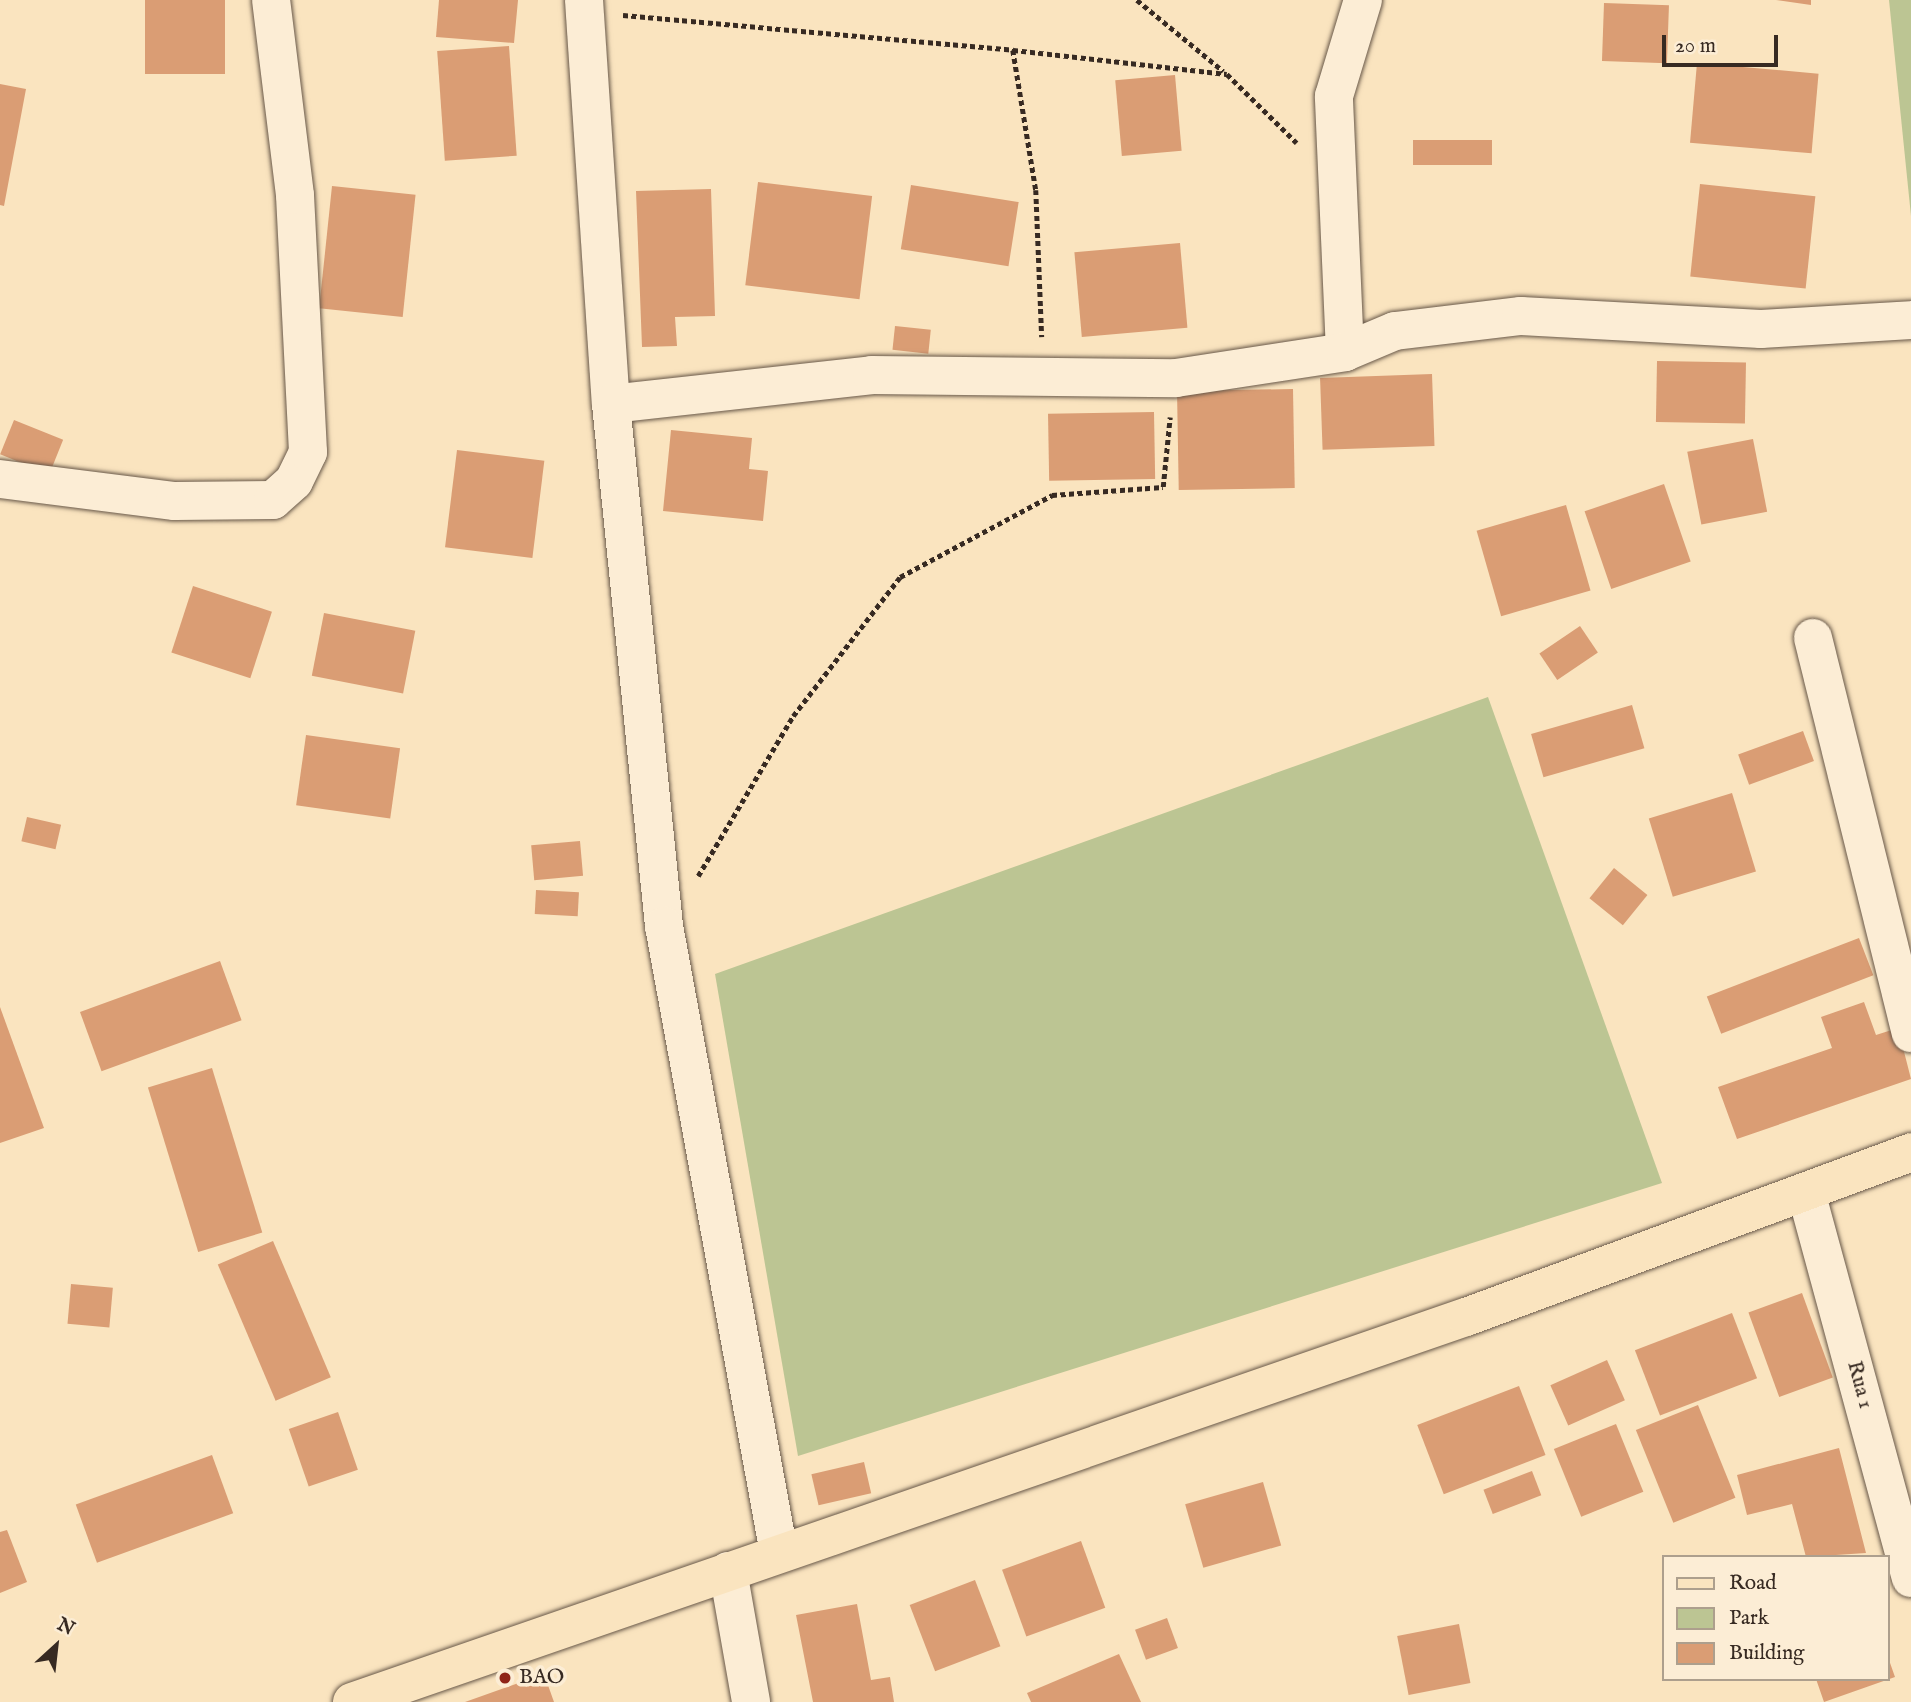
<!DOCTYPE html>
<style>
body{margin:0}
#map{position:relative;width:1911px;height:1702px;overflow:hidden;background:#fae4bf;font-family:"IM FELL English",serif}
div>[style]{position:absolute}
.green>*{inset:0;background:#bcc593}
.building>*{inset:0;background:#da9d74;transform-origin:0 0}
.path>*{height:4.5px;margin-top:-2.25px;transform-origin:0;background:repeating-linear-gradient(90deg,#372a22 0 5px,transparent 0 8.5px)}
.roads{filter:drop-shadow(0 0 2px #685849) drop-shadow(0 0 2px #685849)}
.minor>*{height:38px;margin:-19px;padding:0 19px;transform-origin:19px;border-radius:19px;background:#fcedd5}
.major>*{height:38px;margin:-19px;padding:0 19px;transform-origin:19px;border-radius:19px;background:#fae4bf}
.dots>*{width:19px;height:19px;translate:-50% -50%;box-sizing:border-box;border:4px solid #fcedd5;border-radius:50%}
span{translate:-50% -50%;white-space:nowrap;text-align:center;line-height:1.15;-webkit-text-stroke:7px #fcedd5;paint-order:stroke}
.street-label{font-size:21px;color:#372a22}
.poi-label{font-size:21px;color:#372a22}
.left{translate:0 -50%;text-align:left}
.legend{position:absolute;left:1662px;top:1555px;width:228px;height:126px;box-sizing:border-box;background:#fcedd5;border:2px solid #ad9f8d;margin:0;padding:9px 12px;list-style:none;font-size:21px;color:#372a22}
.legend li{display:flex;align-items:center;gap:14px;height:35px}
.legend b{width:35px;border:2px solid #ad9f8d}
.north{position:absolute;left:21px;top:1611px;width:70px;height:70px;-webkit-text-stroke:5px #fcedd5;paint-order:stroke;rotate:27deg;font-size:19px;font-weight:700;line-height:28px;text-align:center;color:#372a22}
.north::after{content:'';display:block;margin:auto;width:24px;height:32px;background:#372a22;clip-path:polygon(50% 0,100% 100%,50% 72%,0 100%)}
.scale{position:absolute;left:1662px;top:35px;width:116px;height:32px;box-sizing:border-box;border:4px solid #372a22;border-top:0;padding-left:9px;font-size:21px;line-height:24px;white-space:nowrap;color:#372a22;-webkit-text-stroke:5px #fcedd5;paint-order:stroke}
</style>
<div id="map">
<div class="green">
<i style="clip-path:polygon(1889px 0,1911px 0,1911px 216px)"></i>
<i style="clip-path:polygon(1488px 697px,1662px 1183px,798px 1456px,715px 974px)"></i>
</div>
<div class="building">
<i style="left:145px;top:0;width:80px;height:74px"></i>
<i style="clip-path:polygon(439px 0,518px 0,514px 43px,436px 37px)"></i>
<i style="clip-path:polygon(1776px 0,1811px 0,1811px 5px)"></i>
<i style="left:1604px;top:3px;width:65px;height:58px;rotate:2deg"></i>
<i style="left:509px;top:46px;width:110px;height:72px;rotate:86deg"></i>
<i style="left:1697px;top:63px;width:122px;height:80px;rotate:5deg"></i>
<i style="left:1175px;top:75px;width:76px;height:60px;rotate:85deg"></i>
<i style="clip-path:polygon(0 84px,26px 89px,4px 206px,0 205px)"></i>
<i style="left:1492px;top:140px;width:25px;height:79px;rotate:90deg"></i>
<i style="left:758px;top:182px;width:115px;height:104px;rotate:7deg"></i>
<i style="left:1700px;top:184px;width:116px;height:93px;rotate:6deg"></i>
<i style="left:911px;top:185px;width:109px;height:65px;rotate:9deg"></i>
<i style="left:332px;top:186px;width:84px;height:123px;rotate:6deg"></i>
<i style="clip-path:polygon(711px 189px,715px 316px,675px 317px,677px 346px,642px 347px,636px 191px)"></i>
<i style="left:1180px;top:243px;width:85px;height:106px;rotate:85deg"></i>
<i style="left:895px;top:326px;width:36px;height:24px;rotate:6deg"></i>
<i style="left:1657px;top:361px;width:89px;height:61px;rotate:1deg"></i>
<i style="left:1432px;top:374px;width:72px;height:112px;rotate:88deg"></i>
<i style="left:1293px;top:389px;width:99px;height:116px;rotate:89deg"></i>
<i style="left:1154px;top:412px;width:67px;height:106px;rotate:89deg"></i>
<i style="left:14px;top:420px;width:53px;height:37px;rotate:22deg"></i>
<i style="clip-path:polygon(671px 430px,752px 438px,749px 469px,768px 471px,763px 521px,663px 511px)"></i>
<i style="left:1753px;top:439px;width:74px;height:67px;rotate:79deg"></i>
<i style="left:457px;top:450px;width:88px;height:98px;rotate:7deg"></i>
<i style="left:1664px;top:484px;width:82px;height:84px;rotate:71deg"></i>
<i style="left:1566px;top:505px;width:89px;height:93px;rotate:74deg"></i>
<i style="left:193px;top:586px;width:83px;height:70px;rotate:18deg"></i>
<i style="left:324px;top:613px;width:93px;height:64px;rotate:11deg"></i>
<i style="left:1580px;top:626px;width:32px;height:49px;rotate:56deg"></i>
<i style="left:1632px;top:705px;width:45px;height:105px;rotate:74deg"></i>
<i style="left:1803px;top:731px;width:32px;height:69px;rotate:70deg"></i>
<i style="left:306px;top:735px;width:95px;height:71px;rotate:8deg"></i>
<i style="left:1732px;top:793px;width:82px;height:87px;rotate:73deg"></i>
<i style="left:27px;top:817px;width:35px;height:25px;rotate:13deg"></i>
<i style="left:580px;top:841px;width:35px;height:49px;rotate:85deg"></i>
<i style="left:1614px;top:868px;width:43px;height:39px;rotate:39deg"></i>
<i style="left:536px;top:890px;width:43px;height:24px;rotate:3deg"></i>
<i style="left:1859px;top:938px;width:40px;height:163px;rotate:69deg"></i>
<i style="left:220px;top:961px;width:63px;height:149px;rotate:70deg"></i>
<i style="clip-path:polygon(1864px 1002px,1876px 1035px,1898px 1028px,1911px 1079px,1737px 1139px,1718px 1087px,1832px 1048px,1821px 1017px)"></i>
<i style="clip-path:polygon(0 1007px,44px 1128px,0 1143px)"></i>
<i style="left:212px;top:1068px;width:172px;height:67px;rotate:73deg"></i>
<i style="left:273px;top:1241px;width:148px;height:60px;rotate:67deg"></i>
<i style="left:71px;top:1284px;width:42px;height:40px;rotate:5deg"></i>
<i style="left:1802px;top:1293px;width:90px;height:57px;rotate:70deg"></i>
<i style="left:1732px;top:1313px;width:70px;height:104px;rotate:69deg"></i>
<i style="left:1607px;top:1360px;width:44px;height:62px;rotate:66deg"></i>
<i style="left:1519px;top:1386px;width:74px;height:109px;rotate:69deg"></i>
<i style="left:1698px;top:1405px;width:100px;height:67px;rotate:68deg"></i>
<i style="left:338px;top:1412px;width:61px;height:52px;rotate:71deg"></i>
<i style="left:1616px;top:1424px;width:73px;height:67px;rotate:68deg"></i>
<i style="clip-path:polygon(1839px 1448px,1866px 1553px,1806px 1557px,1792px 1504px,1747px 1515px,1737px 1475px)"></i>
<i style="left:212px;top:1455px;width:62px;height:145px;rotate:70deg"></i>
<i style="left:864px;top:1462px;width:32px;height:54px;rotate:77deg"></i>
<i style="left:1532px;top:1471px;width:26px;height:52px;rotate:69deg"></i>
<i style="left:1263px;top:1482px;width:66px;height:81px;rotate:74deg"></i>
<i style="clip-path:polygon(7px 1530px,27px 1582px,0 1593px,0 1532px)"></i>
<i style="left:1081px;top:1541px;width:71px;height:84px;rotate:70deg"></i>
<i style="left:975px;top:1580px;width:71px;height:70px;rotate:69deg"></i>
<i style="clip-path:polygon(857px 1604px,871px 1680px,890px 1677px,894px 1702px,813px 1702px,796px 1615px)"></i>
<i style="left:1167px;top:1618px;width:32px;height:34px;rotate:70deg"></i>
<i style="left:1459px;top:1624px;width:60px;height:63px;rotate:79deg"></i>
<i style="clip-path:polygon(1119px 1654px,1141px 1702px,1031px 1702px,1027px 1693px)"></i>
<i style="clip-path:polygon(1889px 1660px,1895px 1677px,1824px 1702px,1816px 1679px,1888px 1679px)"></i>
<i style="clip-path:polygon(544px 1674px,554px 1702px,465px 1702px)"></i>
</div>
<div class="path">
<i style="left:1137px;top:0;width:112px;rotate:39.5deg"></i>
<i style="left:623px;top:15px;width:392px;rotate:5.1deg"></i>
<i style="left:1013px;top:50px;width:142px;rotate:80.7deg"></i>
<i style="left:1036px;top:190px;width:147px;rotate:87.7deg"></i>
<i style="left:1013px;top:50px;width:215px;rotate:6.4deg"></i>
<i style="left:1227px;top:74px;width:98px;rotate:44.6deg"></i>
<i style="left:698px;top:876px;width:186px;rotate:-59.3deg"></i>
<i style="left:793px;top:716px;width:175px;rotate:-52.4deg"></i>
<i style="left:900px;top:577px;width:173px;rotate:-28.3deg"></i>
<i style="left:1052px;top:495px;width:111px;rotate:-4.1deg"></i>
<i style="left:1163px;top:487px;width:70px;rotate:-84.3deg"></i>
</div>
<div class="roads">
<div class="minor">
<i style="left:584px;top:0;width:405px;rotate:86.2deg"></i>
<i style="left:611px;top:404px;width:525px;rotate:84.2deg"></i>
<i style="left:664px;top:926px;width:637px;rotate:79.61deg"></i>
<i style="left:1345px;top:352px;width:256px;rotate:-92.5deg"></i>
<i style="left:1334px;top:96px;width:100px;rotate:-73.2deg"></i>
<i style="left:611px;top:404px;width:263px;rotate:-6.3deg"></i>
<i style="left:872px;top:375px;width:304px;rotate:0.6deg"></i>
<i style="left:1176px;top:378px;width:171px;rotate:-8.7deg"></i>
<i style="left:1345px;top:352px;width:54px;rotate:-22.8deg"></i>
<i style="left:1395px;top:331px;width:127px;rotate:-6.8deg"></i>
<i style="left:1521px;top:316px;width:240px;rotate:3.1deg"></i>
<i style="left:1761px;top:329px;width:150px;rotate:-3.4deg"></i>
<i style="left:0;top:479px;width:176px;rotate:7.2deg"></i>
<i style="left:175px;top:501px;width:98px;rotate:-0.6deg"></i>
<i style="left:273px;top:500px;width:28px;rotate:-42deg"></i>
<i style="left:294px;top:481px;width:32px;rotate:-64deg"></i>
<i style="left:308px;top:452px;width:257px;rotate:-92.9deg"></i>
<i style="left:295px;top:195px;width:196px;rotate:-97deg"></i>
<i style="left:1813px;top:638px;width:407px;rotate:76.1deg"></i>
<i style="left:1806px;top:1192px;width:400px;rotate:74.8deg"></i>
<i style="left:728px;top:1571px;width:133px;rotate:80deg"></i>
</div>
<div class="major">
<i style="left:352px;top:1702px;width:1179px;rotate:-19.07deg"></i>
<i style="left:1466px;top:1317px;width:475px;rotate:-20.3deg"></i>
</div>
</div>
<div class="dots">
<i style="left:505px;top:1678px;background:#8f2418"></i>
</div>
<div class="street-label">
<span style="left:1859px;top:1385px;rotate:75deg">Rua 1</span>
</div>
<div class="poi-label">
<span class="left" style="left:519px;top:1678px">BAO</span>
</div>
<ul class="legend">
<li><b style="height:9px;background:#fae4bf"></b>Road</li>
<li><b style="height:19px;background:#bcc593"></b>Park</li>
<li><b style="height:19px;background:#da9d74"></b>Building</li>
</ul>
<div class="north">N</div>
<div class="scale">20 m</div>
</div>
